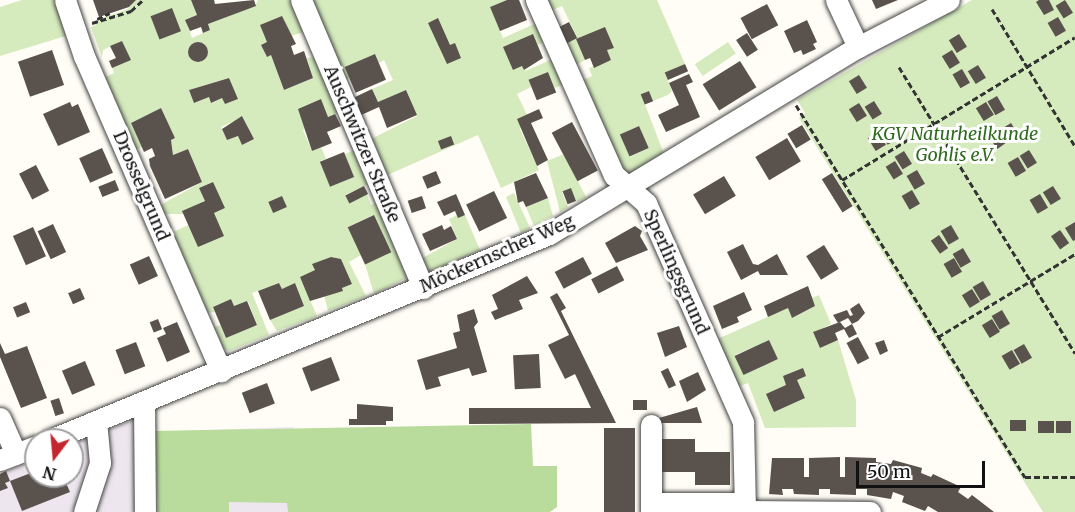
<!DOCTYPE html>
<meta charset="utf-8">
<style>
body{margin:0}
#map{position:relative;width:1075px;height:512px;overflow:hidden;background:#fffdf5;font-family:Merriweather,serif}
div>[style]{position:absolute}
.industrial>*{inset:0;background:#eee6ef}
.green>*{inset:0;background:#d5ebbd;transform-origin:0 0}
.forest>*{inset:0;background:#b9dc9c}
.building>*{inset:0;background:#5a524d;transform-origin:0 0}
.round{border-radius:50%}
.path>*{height:3px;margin-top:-1.5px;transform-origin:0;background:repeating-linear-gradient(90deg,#333 0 6px,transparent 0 9px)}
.roads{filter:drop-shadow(0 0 2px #444) drop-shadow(0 0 2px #444)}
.minor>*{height:21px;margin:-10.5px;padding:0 10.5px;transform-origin:10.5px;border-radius:10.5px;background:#fff}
span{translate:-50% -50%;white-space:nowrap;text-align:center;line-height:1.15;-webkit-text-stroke:6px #fff;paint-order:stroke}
.park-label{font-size:18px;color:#2f6b1f;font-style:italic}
.street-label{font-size:18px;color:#111}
.north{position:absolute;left:24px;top:428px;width:60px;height:60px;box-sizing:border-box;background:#fff;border:2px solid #a0a0a0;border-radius:50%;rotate:196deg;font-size:16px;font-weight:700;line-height:24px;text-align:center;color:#111}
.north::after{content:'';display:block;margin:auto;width:21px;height:27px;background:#c4262e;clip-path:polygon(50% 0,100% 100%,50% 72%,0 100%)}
.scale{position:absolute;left:856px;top:461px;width:129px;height:27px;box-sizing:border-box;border:3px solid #111;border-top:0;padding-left:8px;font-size:18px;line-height:21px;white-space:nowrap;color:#111;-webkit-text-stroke:4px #fff;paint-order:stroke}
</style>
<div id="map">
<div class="industrial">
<i style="clip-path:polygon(147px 414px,147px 432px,294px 427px,297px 512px,0 512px,0 474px,36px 459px,36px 476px,72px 476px,72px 445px)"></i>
</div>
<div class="green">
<i style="clip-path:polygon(22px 0,58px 0,69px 35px,0 56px,0 7px)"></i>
<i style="clip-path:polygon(evenodd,135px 0,191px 0,197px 15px,186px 20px,192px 38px,210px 30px,208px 24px,255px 6px,258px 0,290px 0,304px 32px,261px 45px,266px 56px,271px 55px,284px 90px,313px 78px,307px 58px,316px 57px,339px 112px,328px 117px,321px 99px,298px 109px,306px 128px,303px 130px,312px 151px,321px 147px,326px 159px,320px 161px,330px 186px,354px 177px,345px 154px,357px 149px,371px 183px,345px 195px,367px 195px,371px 205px,380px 202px,408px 277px,374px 294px,365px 264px,373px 215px,348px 227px,361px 255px,349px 262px,366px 296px,328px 311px,324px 295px,343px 291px,342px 288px,352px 284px,341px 259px,331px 257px,313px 264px,315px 270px,300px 277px,317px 316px,277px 331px,270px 320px,304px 306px,295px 284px,282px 289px,279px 283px,252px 293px,269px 335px,229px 351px,218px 347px,211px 329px,220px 325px,226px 338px,257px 325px,248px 301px,234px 306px,231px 299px,213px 307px,215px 312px,204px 313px,169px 234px,225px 208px,212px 182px,199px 188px,205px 201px,183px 211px,184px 214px,160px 214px,157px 207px,202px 182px,188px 149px,173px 155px,171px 140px,175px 138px,161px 108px,131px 123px,142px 147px,132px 152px,101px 79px,114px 73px,112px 67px,130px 60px,122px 41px,103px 50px,102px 57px,91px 27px,96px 25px,95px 21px,128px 9px,135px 0,228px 78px,238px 99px,225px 104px,222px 98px,212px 103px,209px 97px,195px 103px,189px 90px,228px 78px,135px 0,243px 117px,254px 139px,242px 145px,238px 136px,227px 140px,221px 127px,243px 117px)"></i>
<i style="clip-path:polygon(305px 0,507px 0,490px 7px,503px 38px,539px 22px,545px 41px,538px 45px,533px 35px,513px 70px,522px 66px,525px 71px,555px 58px,566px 83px,555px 88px,548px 72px,529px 80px,531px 87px,517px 94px,527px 115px,520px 129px,539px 170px,501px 188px,478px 135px,383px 177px,367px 141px,417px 116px,406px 90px,378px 102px,372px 89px,393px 80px,384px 60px,379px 63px,375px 54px,345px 67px,350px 78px,341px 82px)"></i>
<i style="clip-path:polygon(evenodd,545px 0,657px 0,685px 64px,665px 73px,672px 91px,668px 95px,653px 101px,649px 91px,641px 94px,664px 154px,630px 174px,621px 172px,581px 81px,592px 76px,589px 68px,611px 60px,607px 50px,613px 48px,605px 28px,585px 60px,574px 66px,564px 44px,577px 37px,562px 6px,550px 11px,545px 0,638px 126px,649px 148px,630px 157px,620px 135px,638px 126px)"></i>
<i style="clip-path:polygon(972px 0,1075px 0,1075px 512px,1043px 512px,799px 118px,805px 113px,797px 100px)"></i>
<i style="left:728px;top:42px;width:14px;height:40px;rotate:56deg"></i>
<i style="clip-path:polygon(564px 154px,586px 197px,577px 202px,571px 189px,562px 192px,568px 207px,560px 212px,547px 161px)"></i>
<i style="clip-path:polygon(514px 193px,530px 228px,521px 233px,506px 197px)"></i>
<i style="clip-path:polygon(548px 198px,553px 216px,534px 226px,526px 207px)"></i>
<i style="clip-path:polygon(457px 215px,465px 215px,480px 250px,431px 271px,422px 268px,419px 260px,457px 239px,449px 219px)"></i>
<i style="clip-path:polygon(evenodd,819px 295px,831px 324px,813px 333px,820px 348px,838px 340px,856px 400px,856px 427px,765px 428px,748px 383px,735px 388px,715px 340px,788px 308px,792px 318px,804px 312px,815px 306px,812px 298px,819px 295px,769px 340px,777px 358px,743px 374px,735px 355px,769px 340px)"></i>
</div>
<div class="forest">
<i style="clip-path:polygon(531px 424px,533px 466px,557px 466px,557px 507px,550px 512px,288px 512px,287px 503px,229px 502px,229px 512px,158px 512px,155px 431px)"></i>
</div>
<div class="building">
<i style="clip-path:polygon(93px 0,136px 0,129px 7px,99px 17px)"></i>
<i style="clip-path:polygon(191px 0,214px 0,215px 4px,254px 0,256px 6px,208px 24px,210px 30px,203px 33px,201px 27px,190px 31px,185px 20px,197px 15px)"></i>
<i style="clip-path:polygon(507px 0,519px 0,527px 20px,500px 31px,490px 7px)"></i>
<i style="clip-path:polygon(872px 0,898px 0,876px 9px)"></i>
<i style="clip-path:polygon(1039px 0,1049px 0,1054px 10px,1044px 15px,1036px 2px)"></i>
<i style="left:1065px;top:0;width:15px;height:11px;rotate:58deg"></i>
<i style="left:767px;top:4px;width:24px;height:30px;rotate:62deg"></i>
<i style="left:172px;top:8px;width:25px;height:23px;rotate:69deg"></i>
<i style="clip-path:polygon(282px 16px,296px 44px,291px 46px,294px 55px,304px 51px,313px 78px,284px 90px,271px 55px,267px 57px,261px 45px,267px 42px,260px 25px)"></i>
<i style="left:1058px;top:17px;width:16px;height:12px;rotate:60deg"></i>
<i style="clip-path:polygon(438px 18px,450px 45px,455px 43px,461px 58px,447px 64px,428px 23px)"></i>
<i style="clip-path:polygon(807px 20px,817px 42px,813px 44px,816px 49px,803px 55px,801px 50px,794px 53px,784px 31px)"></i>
<i style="left:569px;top:22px;width:18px;height:13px;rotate:63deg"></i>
<i style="clip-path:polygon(605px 27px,614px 48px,607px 50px,611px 60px,594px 68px,590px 58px,585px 60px,576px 39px)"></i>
<i style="left:747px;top:33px;width:20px;height:13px;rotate:57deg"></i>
<i style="clip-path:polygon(533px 34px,543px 58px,524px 70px,522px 66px,513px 70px,503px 47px)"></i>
<i style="left:959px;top:34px;width:15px;height:12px;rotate:58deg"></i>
<i style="clip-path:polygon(122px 41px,131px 60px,112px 68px,109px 61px,116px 58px,110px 46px)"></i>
<i class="round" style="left:188px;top:42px;width:20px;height:20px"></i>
<i style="left:52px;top:50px;width:37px;height:36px;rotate:71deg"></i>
<i style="left:952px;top:50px;width:15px;height:12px;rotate:58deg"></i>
<i style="left:375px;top:54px;width:28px;height:33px;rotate:67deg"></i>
<i style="left:740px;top:61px;width:31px;height:44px;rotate:58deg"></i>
<i style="left:685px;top:64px;width:8px;height:22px;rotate:67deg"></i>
<i style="left:978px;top:65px;width:15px;height:12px;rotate:58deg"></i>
<i style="left:962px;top:69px;width:16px;height:11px;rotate:60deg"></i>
<i style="left:548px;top:72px;width:22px;height:21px;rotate:68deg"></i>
<i style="clip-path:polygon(689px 74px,693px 82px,686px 85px,700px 117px,666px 132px,658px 115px,679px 105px,669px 83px)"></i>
<i style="left:859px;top:75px;width:15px;height:12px;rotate:58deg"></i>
<i style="clip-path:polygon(229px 78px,238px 99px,225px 104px,222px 98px,211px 103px,209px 97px,194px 103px,189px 90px)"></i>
<i style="clip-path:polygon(372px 89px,378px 102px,406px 90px,417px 115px,387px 128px,379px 107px,359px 116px,351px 99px)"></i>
<i style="left:649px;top:91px;width:11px;height:9px;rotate:68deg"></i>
<i style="left:997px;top:96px;width:16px;height:11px;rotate:60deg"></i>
<i style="clip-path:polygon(321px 99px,328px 117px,335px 114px,341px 126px,327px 132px,332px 143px,312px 151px,298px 109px)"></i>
<i style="left:874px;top:101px;width:15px;height:11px;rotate:58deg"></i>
<i style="clip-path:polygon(70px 102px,72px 107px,78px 104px,90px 132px,58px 146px,43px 114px)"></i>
<i style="left:986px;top:102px;width:15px;height:12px;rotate:58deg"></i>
<i style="left:859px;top:103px;width:15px;height:12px;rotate:58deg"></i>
<i style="clip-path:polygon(161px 108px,175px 138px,171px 140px,173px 155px,188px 149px,202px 182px,165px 199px,150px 166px,149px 159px,155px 156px,152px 148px,144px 152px,131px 123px)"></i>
<i style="clip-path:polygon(539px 109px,543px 118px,531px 123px,548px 160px,537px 166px,517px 119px)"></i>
<i style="clip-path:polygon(242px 116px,254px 139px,242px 145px,238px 136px,227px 140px,222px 129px)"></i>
<i style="left:572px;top:122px;width:55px;height:23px;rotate:62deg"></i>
<i style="left:1011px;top:123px;width:15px;height:11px;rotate:58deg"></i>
<i style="left:802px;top:125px;width:17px;height:17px;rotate:59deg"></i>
<i style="left:890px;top:125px;width:16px;height:12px;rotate:60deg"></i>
<i style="left:639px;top:126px;width:24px;height:21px;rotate:66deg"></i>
<i style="left:998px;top:129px;width:16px;height:12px;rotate:55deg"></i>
<i style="left:878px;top:132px;width:15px;height:12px;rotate:58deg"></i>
<i style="left:451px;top:136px;width:9px;height:14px;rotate:69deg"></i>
<i style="left:787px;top:138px;width:27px;height:37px;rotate:59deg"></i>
<i style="left:102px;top:148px;width:27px;height:25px;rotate:66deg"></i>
<i style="left:1029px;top:150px;width:15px;height:11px;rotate:58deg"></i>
<i style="left:904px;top:151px;width:15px;height:11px;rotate:58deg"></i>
<i style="left:344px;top:152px;width:27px;height:26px;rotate:68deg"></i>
<i style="left:1018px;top:157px;width:16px;height:12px;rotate:60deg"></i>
<i style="left:895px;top:161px;width:15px;height:11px;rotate:58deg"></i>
<i style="left:36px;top:165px;width:29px;height:19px;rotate:63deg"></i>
<i style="left:917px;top:170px;width:16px;height:12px;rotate:60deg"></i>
<i style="left:436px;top:171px;width:13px;height:15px;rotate:67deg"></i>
<i style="clip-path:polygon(536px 173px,548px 198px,526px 207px,523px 201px,518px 203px,514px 182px)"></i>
<i style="left:832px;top:173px;width:39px;height:12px;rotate:58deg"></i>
<i style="left:724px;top:176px;width:23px;height:36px;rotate:59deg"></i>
<i style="left:115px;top:180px;width:11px;height:18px;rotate:68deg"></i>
<i style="clip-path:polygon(213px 182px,225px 208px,214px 213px,224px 236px,198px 247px,182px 211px,205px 201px,199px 188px)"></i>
<i style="left:364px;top:186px;width:9px;height:21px;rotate:63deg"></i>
<i style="left:1053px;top:186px;width:15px;height:12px;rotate:58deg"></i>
<i style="left:571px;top:188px;width:14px;height:9px;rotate:69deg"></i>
<i style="left:912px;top:190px;width:16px;height:12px;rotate:60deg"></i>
<i style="left:494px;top:191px;width:30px;height:31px;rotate:64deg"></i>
<i style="clip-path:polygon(456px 194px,465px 215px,458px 218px,455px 211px,444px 216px,437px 202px)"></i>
<i style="left:1040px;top:194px;width:16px;height:12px;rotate:60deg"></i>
<i style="left:282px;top:196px;width:12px;height:15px;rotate:66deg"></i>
<i style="left:422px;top:196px;width:13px;height:15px;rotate:72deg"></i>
<i style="left:374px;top:215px;width:41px;height:29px;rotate:65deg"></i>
<i style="clip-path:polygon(1075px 222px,1075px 240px,1073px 241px,1065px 228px)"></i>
<i style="left:53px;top:224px;width:31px;height:17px;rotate:65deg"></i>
<i style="clip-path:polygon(442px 225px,444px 230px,451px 226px,457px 239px,430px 251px,422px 234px)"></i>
<i style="left:951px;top:225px;width:16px;height:12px;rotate:60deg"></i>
<i style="clip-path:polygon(635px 226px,642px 231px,640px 236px,648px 250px,616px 263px,605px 243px)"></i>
<i style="left:33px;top:227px;width:32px;height:22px;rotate:66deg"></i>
<i style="left:1060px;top:230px;width:16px;height:11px;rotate:55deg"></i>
<i style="left:939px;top:235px;width:16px;height:10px;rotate:55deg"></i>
<i style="clip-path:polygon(743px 244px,753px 264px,758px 265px,777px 254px,788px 275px,760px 275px,758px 271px,741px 280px,727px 252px)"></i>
<i style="left:824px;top:245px;width:28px;height:21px;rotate:58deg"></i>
<i style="left:963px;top:248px;width:16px;height:12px;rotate:60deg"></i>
<i style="left:149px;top:256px;width:22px;height:21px;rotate:66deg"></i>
<i style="clip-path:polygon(331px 257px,341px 259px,352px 284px,342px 288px,343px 291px,310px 301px,300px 277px,315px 270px,312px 264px)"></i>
<i style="left:583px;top:257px;width:19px;height:32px;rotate:62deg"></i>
<i style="left:954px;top:258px;width:16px;height:12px;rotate:60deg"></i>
<i style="left:617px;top:266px;width:16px;height:29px;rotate:63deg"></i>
<i style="clip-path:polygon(527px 276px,538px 293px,519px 300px,523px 309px,495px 320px,491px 312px,498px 309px,492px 295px)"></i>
<i style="left:983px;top:281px;width:16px;height:12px;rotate:60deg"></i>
<i style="clip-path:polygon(279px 283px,282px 289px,295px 283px,304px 306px,270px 320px,258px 291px)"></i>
<i style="clip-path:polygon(808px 286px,815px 306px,792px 318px,788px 308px,768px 317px,764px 306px)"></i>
<i style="left:80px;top:288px;width:12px;height:13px;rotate:66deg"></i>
<i style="left:972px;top:289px;width:15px;height:12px;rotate:58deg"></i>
<i style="clip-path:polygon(744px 292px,752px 310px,737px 317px,739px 322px,722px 329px,713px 306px)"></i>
<i style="clip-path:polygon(557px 293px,566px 308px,561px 311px,616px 423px,469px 424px,469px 408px,591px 408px,575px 374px,565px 379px,548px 345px,569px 335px,550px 297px)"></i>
<i style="clip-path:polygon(231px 299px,234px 306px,247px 301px,257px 325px,226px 338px,213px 307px)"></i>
<i style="left:26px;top:302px;width:11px;height:14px;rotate:68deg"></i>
<i style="clip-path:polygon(859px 303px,865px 313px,858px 321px,852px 324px,848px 318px,838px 323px,833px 315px,847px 310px,850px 316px,853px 315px,850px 309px)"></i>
<i style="clip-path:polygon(474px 309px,478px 322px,474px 327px,487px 372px,472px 376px,469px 368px,438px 377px,441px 386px,426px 390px,417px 360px,457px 348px,453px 333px,460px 331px,457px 315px)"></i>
<i style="left:1002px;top:310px;width:16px;height:12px;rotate:60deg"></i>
<i style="left:158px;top:319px;width:11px;height:9px;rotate:68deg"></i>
<i style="left:992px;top:319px;width:15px;height:12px;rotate:58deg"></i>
<i style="clip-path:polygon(177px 322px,190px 352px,167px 362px,157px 338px,166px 334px,163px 328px)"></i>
<i style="clip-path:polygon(840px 322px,845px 328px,852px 324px,857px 334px,849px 338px,844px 329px,835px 333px,838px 340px,820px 348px,813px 332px)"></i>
<i style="clip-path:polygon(679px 326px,687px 347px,665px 357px,657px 333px)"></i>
<i style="left:858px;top:337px;width:24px;height:13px;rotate:62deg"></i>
<i style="left:769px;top:340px;width:21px;height:38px;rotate:65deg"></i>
<i style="clip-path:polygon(884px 340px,888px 351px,880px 355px,875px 343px)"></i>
<i style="left:136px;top:342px;width:26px;height:22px;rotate:69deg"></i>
<i style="clip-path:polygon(0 343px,5px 354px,27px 346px,47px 398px,21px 408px,0 357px)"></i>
<i style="left:1024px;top:344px;width:16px;height:12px;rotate:60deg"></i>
<i style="left:1012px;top:350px;width:16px;height:12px;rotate:60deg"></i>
<i style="left:539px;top:354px;width:34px;height:26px;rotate:87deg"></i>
<i style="left:331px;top:357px;width:25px;height:31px;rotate:69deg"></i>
<i style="left:85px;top:361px;width:26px;height:25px;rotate:67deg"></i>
<i style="left:668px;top:368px;width:19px;height:8px;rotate:65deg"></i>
<i style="clip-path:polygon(803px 368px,806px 376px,797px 380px,805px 398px,774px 412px,766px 394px,786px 385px,783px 376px)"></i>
<i style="clip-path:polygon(698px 372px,706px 390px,687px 402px,679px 381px)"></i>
<i style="left:267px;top:383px;width:22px;height:27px;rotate:69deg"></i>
<i style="left:59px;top:398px;width:16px;height:9px;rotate:72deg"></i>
<i style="left:633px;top:400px;width:14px;height:10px"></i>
<i style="clip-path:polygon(357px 404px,393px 407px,393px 421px,386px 421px,386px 425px,349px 425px,349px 419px,357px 419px)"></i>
<i style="clip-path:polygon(697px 407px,702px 423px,661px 423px,659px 418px)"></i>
<i style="left:1010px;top:420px;width:16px;height:11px"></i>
<i style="left:1038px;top:421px;width:16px;height:12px"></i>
<i style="left:1056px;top:421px;width:15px;height:12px"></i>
<i style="left:604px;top:428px;width:31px;height:84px"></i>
<i style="clip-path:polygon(659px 439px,695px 439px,695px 452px,730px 452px,730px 485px,695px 485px,695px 472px,659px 472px)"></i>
<i style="clip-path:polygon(840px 457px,840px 477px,845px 477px,845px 457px,876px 458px,876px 462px,891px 464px,893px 460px,922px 468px,921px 473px,931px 477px,933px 474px,961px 487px,958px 492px,968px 499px,972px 495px,994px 512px,938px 512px,928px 506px,925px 511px,902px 502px,904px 496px,893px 492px,891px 499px,867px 495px,867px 489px,856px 489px,856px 495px,830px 494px,830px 489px,819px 489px,819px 495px,794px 494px,793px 489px,782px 489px,783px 495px,769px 494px,772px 458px,804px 458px,804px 477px,809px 477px,809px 458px)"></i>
<i style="clip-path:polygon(6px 471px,10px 481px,5px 483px,8px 488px,0 491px,0 474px)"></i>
<i style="clip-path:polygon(36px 471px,36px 476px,63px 476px,70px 492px,22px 511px,10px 481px)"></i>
</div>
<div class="path">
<i style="left:992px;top:9px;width:160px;rotate:58.8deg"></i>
<i style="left:97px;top:19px;width:14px;rotate:-25deg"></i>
<i style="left:92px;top:23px;width:41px;rotate:-17.1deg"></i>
<i style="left:131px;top:11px;width:16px;rotate:-43deg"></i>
<i style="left:899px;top:67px;width:336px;rotate:58.4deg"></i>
<i style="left:796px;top:105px;width:437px;rotate:58.4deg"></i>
<i style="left:1025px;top:477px;width:50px"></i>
<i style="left:842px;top:180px;width:273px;rotate:-31.5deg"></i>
<i style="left:938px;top:337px;width:160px;rotate:-31.2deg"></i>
</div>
<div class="roads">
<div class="minor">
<i style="left:65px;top:0;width:59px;rotate:71.3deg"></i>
<i style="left:84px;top:56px;width:344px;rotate:66.5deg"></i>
<i style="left:301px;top:0;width:313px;rotate:67deg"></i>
<i style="left:536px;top:0;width:192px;rotate:66deg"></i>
<i style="left:614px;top:175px;width:43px;rotate:41.2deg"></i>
<i style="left:646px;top:203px;width:240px;rotate:66.1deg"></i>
<i style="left:743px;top:422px;width:90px;rotate:88.7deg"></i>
<i style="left:836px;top:0;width:52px;rotate:64.9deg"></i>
<i style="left:144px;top:402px;width:110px;rotate:89.5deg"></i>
<i style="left:0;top:418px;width:39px;rotate:66deg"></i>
<i style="left:50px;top:440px;width:540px;rotate:-22.43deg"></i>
<i style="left:549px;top:234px;width:361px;rotate:-31.2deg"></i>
<i style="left:858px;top:47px;width:102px;rotate:-27.3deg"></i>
<i style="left:0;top:460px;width:39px;rotate:-21deg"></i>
<i style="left:651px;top:503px;width:78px;rotate:-90deg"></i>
<i style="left:745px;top:511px;width:125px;rotate:0.5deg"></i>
<i style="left:84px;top:512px;width:52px;rotate:-71.9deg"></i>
<i style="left:100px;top:463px;width:42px;rotate:-95.4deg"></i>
<i style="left:651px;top:512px;width:9px;rotate:-90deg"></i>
<i style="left:651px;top:503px;width:94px"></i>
</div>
</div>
<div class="park-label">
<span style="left:955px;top:145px">KGV Naturheilkunde<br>Gohlis e.V.</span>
</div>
<div class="street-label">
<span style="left:362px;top:144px;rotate:67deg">Auschwitzer Straße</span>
<span style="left:141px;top:186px;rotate:67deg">Drosselgrund</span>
<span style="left:497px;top:254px;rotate:-24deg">Möckernscher Weg</span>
<span style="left:676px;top:272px;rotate:66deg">Sperlingsgrund</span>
</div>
<div class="north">N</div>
<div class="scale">50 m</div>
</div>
